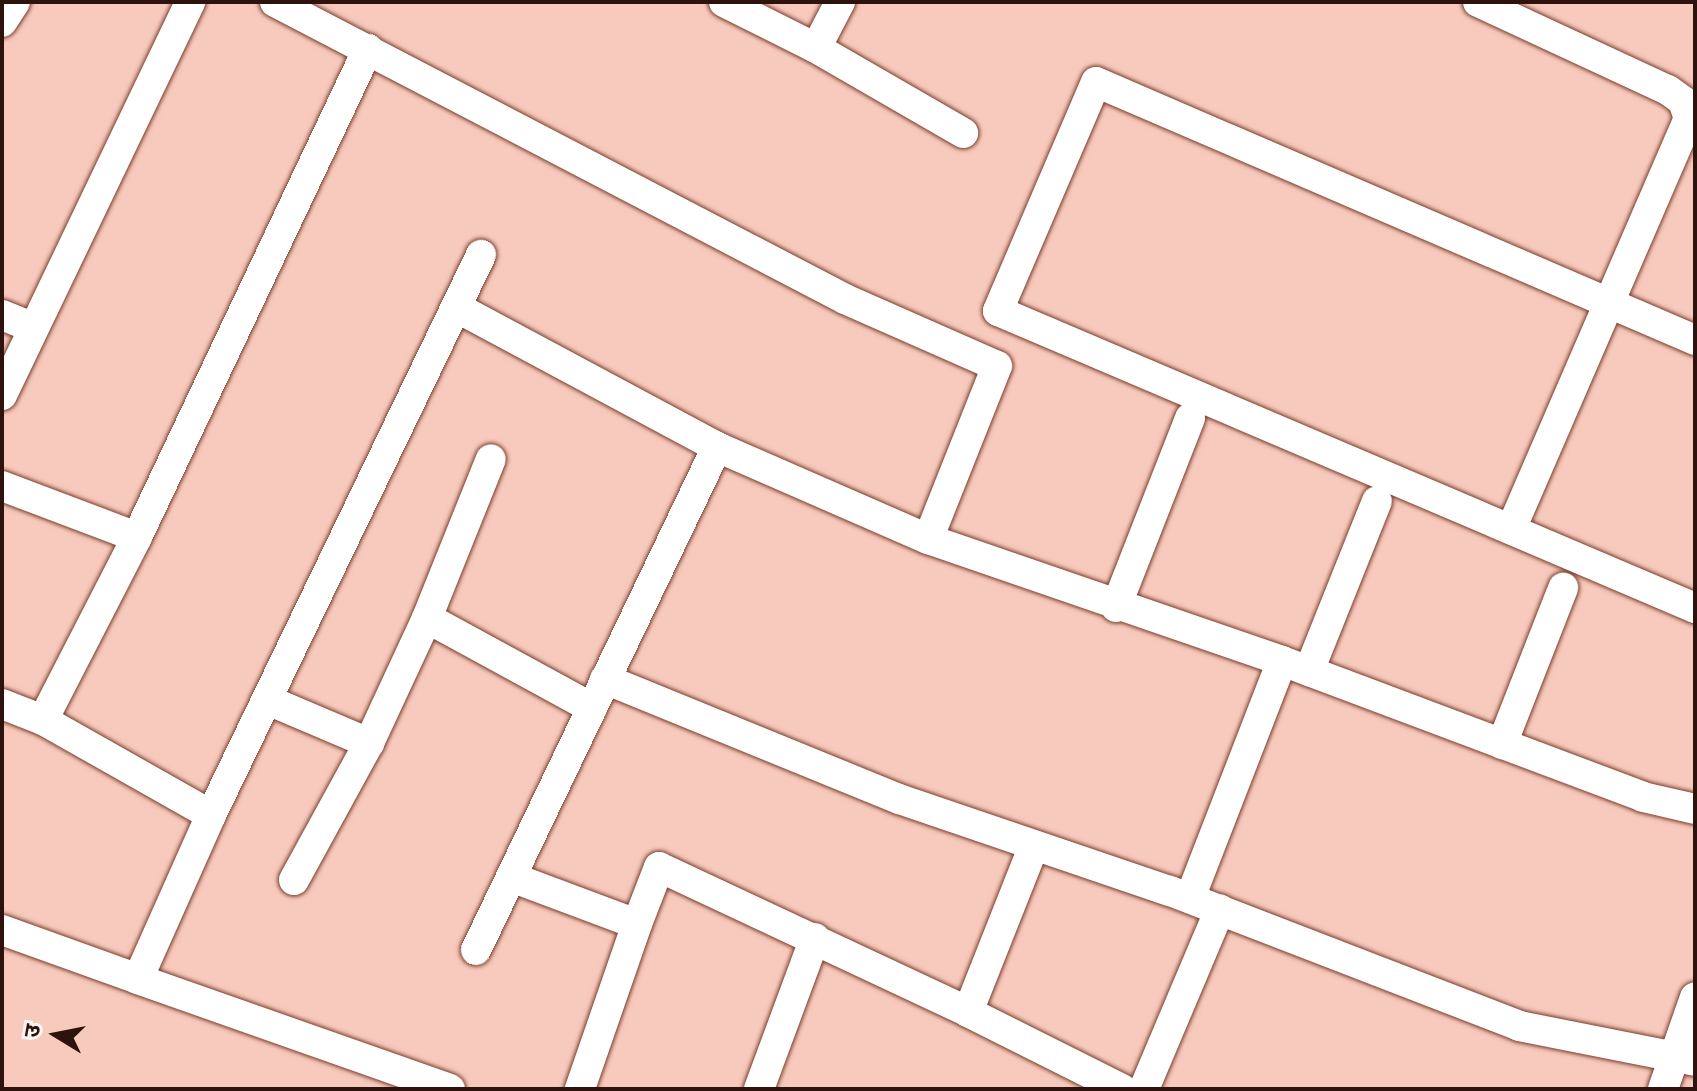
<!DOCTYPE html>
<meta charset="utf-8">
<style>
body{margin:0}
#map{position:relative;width:1697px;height:1091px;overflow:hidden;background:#f8cabd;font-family:Montserrat,"Noto Sans Devanagari",sans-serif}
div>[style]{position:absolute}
.roads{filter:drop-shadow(0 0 2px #7a3c2a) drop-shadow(0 0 2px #7a3c2a)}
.street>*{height:30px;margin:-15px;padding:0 15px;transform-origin:15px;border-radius:15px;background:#fff}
span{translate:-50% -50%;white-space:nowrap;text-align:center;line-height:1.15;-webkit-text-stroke:6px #fdf5f3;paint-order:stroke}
.frame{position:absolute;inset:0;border:4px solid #2e130c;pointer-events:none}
.north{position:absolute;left:16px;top:995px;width:80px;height:80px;-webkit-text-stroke:6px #fdf5f3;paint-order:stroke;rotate:280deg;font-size:22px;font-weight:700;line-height:32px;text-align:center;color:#2e130c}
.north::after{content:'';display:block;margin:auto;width:28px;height:36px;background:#2e130c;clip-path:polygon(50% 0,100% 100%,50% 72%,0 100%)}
</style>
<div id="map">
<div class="roads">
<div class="street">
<i style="left:275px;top:2px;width:643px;rotate:27.52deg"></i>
<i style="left:845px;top:299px;width:166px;rotate:23.8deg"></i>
<i style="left:997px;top:366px;width:186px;rotate:111.7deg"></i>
<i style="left:724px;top:2px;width:103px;rotate:26.6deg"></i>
<i style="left:816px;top:48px;width:170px;rotate:30deg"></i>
<i style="left:1478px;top:2px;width:209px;rotate:24.9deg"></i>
<i style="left:1668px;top:90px;width:19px;rotate:36deg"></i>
<i style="left:1683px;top:101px;width:18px;rotate:71deg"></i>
<i style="left:1689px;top:118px;width:448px;rotate:113.4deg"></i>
<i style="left:2px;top:22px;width:24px;rotate:-57deg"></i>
<i style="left:816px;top:48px;width:52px;rotate:-62.4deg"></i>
<i style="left:456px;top:307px;width:296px;rotate:28.2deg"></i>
<i style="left:717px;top:447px;width:230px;rotate:23.6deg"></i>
<i style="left:928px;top:539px;width:374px;rotate:19deg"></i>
<i style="left:2px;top:315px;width:32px;rotate:22deg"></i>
<i style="left:1695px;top:340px;width:652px;rotate:-156.7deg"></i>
<i style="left:1096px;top:82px;width:249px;rotate:113.2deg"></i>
<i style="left:998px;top:311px;width:758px;rotate:23.08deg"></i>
<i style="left:2px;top:395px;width:436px;rotate:-64.4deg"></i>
<i style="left:2px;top:486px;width:144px;rotate:20.7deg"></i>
<i style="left:1116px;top:607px;width:203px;rotate:-68.6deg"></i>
<i style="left:427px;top:618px;width:171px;rotate:-68.1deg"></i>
<i style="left:1309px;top:671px;width:183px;rotate:-68.2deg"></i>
<i style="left:605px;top:679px;width:318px;rotate:22.2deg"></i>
<i style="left:899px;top:799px;width:286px;rotate:18.8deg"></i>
<i style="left:1170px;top:891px;width:374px;rotate:21.1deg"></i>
<i style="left:1519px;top:1026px;width:179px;rotate:11.2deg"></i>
<i style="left:270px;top:701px;width:108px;rotate:23deg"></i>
<i style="left:2px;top:704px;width:44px;rotate:21.3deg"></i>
<i style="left:43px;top:720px;width:193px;rotate:29.5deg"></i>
<i style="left:43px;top:720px;width:206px;rotate:-62.8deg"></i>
<i style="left:137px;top:537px;width:540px;rotate:-64.67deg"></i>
<i style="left:1502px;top:744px;width:168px;rotate:-68.6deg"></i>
<i style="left:511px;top:877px;width:134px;rotate:20.5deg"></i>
<i style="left:637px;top:924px;width:175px;rotate:109.1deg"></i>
<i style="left:294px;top:880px;width:156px;rotate:-61.3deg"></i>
<i style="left:369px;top:743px;width:138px;rotate:-65.1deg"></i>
<i style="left:427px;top:618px;width:188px;rotate:28.6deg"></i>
<i style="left:1190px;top:898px;width:254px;rotate:-68.8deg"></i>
<i style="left:1282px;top:661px;width:386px;rotate:20.6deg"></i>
<i style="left:1643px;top:797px;width:53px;rotate:13deg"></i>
<i style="left:637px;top:924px;width:61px;rotate:-68.9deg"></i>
<i style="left:659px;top:867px;width:341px;rotate:25.1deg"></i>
<i style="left:968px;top:1012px;width:176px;rotate:-68.4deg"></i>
<i style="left:2px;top:930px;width:145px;rotate:19.8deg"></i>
<i style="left:476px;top:950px;width:558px;rotate:-64.4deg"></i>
<i style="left:968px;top:1012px;width:172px;rotate:26.6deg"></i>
<i style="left:450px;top:1089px;width:331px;rotate:-160.6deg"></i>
<i style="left:138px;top:979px;width:180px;rotate:-66deg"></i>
<i style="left:211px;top:815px;width:622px;rotate:-64.26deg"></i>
<i style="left:759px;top:1089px;width:161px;rotate:-69.7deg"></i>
<i style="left:1144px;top:1089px;width:195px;rotate:-67.1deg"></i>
<i style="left:1663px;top:1089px;width:97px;rotate:-70.8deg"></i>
</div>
</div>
<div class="frame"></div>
<div class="north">उ</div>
</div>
